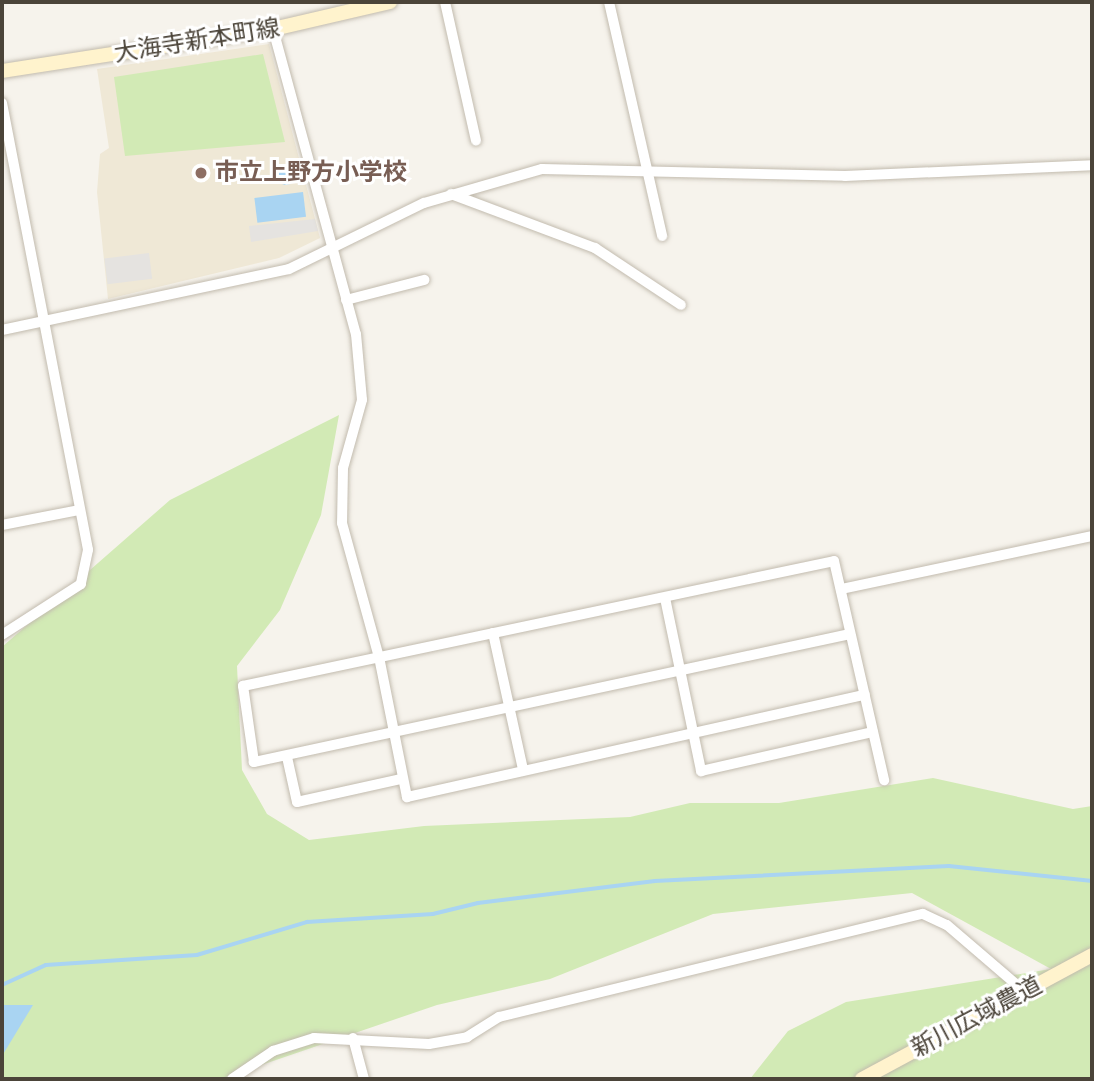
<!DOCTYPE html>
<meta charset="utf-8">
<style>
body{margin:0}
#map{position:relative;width:1094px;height:1081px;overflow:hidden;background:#f6f3ec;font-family:Karla,"Noto Sans JP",sans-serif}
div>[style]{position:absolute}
.education>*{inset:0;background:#efe8d6}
.green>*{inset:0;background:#d2eab5}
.parking>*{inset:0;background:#e5e3e0;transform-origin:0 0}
.water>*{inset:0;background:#a9d4f2;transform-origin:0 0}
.round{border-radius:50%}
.stream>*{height:3.5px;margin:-1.75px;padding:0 1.75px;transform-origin:1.75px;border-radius:1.75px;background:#a9d4f2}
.roads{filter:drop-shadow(0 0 2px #c2bbae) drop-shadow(0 0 2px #c2bbae)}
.street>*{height:10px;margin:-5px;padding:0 5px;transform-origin:5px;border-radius:5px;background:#fff}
.secondary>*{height:14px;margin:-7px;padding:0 7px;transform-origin:7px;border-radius:7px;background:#fff3cd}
.dots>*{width:19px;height:19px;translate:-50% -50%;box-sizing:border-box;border:4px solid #fff;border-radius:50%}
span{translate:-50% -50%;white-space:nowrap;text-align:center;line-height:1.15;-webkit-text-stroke:6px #fff;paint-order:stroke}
.street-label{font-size:24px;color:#4b4439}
.education-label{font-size:24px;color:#785e54;font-weight:700}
.left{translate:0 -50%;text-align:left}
.frame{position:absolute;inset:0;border:4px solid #4b4439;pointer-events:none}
</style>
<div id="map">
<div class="education">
<i style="clip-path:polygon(269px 44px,320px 238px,279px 258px,108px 299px,97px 192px,100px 154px,109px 148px,97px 69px)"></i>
</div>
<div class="green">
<i style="clip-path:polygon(263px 54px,285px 142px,125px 156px,114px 77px)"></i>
<i style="clip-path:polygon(339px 415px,321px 515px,280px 610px,237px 666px,242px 770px,267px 814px,309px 840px,424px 826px,630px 817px,690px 803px,779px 803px,933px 778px,1073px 809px,1092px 806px,1092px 1079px,750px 1079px,788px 1031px,846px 1002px,1051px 969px,912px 893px,713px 914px,550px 979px,437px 1005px,220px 1079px,2px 1079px,2px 647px,170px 500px)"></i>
</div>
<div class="parking">
<i style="clip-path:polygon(315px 219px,318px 231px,251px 242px,249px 226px)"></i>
<i style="left:149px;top:253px;width:26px;height:45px;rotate:83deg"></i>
</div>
<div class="water">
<i class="round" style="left:276px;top:165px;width:20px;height:20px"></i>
<i style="left:303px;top:192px;width:25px;height:49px;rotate:83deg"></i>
<i style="clip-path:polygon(2px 1005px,33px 1005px,2px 1056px)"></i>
</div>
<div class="stream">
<i style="left:2px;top:985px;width:48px;rotate:-24.4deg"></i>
<i style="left:46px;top:965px;width:151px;rotate:-3.8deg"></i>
<i style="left:197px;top:955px;width:115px;rotate:-16.7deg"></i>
<i style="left:307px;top:922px;width:126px;rotate:-3.6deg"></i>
<i style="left:433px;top:914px;width:46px;rotate:-13.7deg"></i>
<i style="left:478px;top:903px;width:178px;rotate:-7.1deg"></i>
<i style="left:655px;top:881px;width:294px;rotate:-2.9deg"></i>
<i style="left:949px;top:866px;width:144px;rotate:6deg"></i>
</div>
<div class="roads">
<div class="street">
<i style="left:445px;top:2px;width:142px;rotate:77.4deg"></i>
<i style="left:609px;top:2px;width:240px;rotate:77.2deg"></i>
<i style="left:273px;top:29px;width:316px;rotate:74.8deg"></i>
<i style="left:356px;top:334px;width:66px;rotate:84.8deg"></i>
<i style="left:362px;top:400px;width:71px;rotate:105.6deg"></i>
<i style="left:343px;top:468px;width:55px;rotate:91deg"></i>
<i style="left:342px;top:523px;width:139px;rotate:74.6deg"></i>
<i style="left:379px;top:657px;width:143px;rotate:78.7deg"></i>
<i style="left:407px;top:797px;width:469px;rotate:-12.6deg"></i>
<i style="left:2px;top:103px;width:455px;rotate:79.1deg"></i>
<i style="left:88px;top:550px;width:35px;rotate:102deg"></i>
<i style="left:81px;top:584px;width:94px;rotate:147.2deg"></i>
<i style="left:451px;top:194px;width:154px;rotate:20.6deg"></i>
<i style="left:595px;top:248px;width:103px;rotate:33.5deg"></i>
<i style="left:346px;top:300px;width:81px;rotate:-14.4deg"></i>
<i style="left:2px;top:330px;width:293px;rotate:-12deg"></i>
<i style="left:289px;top:269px;width:150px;rotate:-26.1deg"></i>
<i style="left:424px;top:203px;width:123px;rotate:-16.1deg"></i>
<i style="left:542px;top:169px;width:303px;rotate:1.3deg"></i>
<i style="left:845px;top:176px;width:247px;rotate:-2.5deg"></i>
<i style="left:2px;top:525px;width:78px;rotate:-11deg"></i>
<i style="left:841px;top:589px;width:257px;rotate:-11.9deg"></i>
<i style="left:665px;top:598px;width:177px;rotate:78.2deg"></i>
<i style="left:701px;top:771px;width:176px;rotate:-12.8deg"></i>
<i style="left:493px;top:633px;width:140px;rotate:77.6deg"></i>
<i style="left:850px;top:634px;width:610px;rotate:167.88deg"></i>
<i style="left:254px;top:762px;width:77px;rotate:-98.2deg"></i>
<i style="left:243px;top:686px;width:604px;rotate:-11.94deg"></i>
<i style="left:834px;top:561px;width:225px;rotate:77.1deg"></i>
<i style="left:287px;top:757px;width:46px;rotate:77.5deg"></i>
<i style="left:297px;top:802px;width:107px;rotate:-12.5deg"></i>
<i style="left:353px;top:1038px;width:42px;rotate:75deg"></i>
<i style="left:232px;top:1079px;width:50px;rotate:-34.3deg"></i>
<i style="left:273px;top:1051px;width:43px;rotate:-17.6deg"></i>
<i style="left:314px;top:1038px;width:115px;rotate:3deg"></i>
<i style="left:429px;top:1044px;width:39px;rotate:-10deg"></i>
<i style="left:467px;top:1037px;width:38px;rotate:-32deg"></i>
<i style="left:499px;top:1017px;width:436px;rotate:-13.7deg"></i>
<i style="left:923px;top:914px;width:26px;rotate:25deg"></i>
<i style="left:947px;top:925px;width:101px;rotate:40.6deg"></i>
</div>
<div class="secondary">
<i style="left:2px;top:71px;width:274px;rotate:-8.8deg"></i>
<i style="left:273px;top:29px;width:120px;rotate:-13deg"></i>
<i style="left:862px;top:1079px;width:261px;rotate:-28.3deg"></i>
</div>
</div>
<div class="dots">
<i style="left:201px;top:173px;background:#8d6e63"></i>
</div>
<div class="street-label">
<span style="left:197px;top:41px;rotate:-9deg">大海寺新本町線</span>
<span style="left:977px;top:1017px;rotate:-28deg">新川広域農道</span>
</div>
<div class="education-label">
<span class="left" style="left:215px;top:173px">市立上野方小学校</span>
</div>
<div class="frame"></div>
</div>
